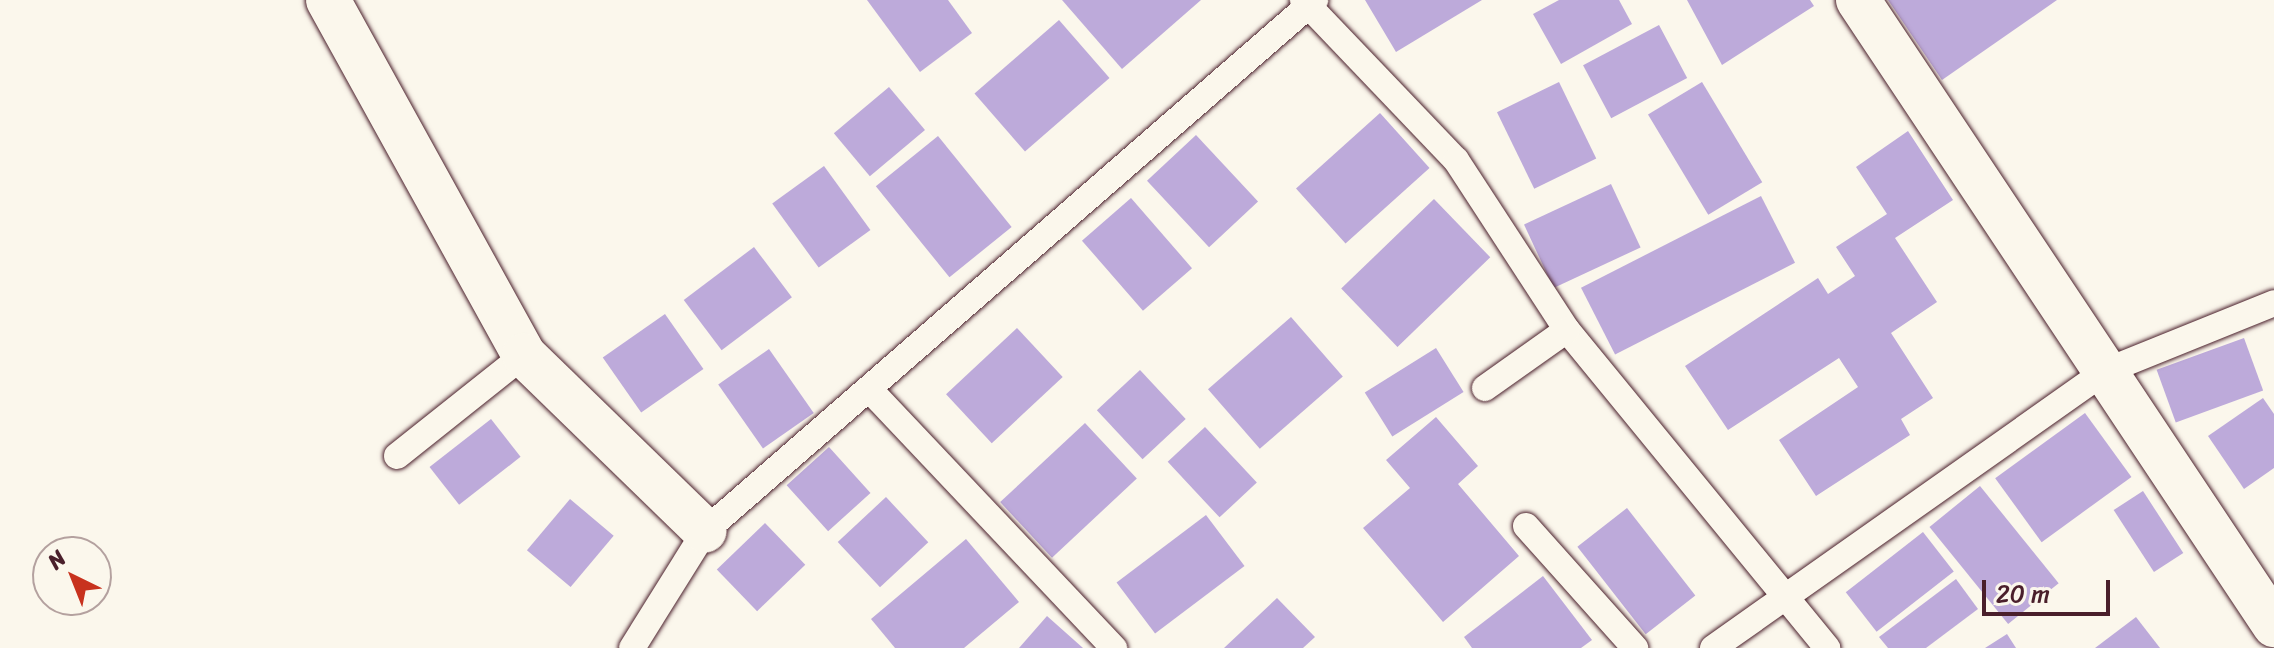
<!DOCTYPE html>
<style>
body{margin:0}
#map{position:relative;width:2274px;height:648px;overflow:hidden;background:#fbf7ec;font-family:Sriracha,sans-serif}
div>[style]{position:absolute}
.building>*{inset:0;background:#bdaada;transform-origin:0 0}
.roads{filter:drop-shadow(0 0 2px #4a1f2b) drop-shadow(0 0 2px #4a1f2b)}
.service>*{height:26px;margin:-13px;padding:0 13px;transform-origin:13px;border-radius:13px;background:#fbf7ec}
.minor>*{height:44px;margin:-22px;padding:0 22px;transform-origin:22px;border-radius:22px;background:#fbf7ec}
span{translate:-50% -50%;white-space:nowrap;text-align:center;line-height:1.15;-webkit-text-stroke:8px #fbf7ec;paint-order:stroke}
.north{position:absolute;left:32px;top:536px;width:80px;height:80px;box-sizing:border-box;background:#fbf7ec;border:2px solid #b4a19f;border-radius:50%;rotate:317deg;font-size:22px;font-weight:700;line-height:32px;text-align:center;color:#4a1f2b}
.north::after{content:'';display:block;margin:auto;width:28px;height:36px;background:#c8321e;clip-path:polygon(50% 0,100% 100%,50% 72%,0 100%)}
.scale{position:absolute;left:1982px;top:580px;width:128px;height:36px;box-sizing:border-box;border:4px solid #4a1f2b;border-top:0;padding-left:10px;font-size:24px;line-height:28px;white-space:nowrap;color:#4a1f2b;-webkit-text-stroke:6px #fbf7ec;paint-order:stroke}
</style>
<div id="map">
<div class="building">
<i style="clip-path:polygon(867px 0,948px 0,972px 33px,920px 72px)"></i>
<i style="clip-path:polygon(1062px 0,1201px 0,1122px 69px)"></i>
<i style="clip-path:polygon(1365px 0,1482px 0,1396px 52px)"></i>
<i style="clip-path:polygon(1559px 0,1619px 0,1632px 24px,1561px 64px,1533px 14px)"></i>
<i style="clip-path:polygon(1687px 0,1810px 0,1814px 6px,1722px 65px)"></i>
<i style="clip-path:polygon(1888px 0,2057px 0,1942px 80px)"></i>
<i style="left:1059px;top:20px;width:77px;height:112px;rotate:49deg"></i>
<i style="left:1659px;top:25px;width:60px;height:86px;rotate:62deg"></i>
<i style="left:1559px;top:82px;width:85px;height:69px;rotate:64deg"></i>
<i style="left:1702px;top:82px;width:117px;height:63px;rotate:59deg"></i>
<i style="left:889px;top:87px;width:56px;height:72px;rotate:50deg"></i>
<i style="left:1380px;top:113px;width:74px;height:113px;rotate:48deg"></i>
<i style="clip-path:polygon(1908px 131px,1953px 200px,1895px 238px,1937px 302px,1891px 333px,1933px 398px,1901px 419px,1910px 435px,1816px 496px,1779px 440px,1858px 387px,1839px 358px,1728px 430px,1685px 366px,1818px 278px,1828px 294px,1855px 276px,1836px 247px,1887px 214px,1856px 167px)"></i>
<i style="left:1196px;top:135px;width:91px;height:67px;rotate:47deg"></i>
<i style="left:938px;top:136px;width:117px;height:80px;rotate:51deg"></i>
<i style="left:824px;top:166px;width:79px;height:64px;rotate:54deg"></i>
<i style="left:1611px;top:184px;width:70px;height:96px;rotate:65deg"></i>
<i style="left:1761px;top:196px;width:75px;height:202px;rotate:63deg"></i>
<i style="left:1131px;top:198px;width:93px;height:65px;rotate:49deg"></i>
<i style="left:1434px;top:199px;width:81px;height:129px;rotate:46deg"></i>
<i style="left:754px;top:247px;width:63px;height:88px;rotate:53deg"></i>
<i style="left:665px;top:314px;width:67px;height:76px;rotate:55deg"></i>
<i style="left:1291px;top:317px;width:79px;height:110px;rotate:49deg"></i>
<i style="left:1017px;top:328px;width:67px;height:97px;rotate:47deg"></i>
<i style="left:2244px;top:338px;width:56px;height:93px;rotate:70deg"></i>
<i style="left:1436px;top:348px;width:52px;height:84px;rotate:58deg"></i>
<i style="left:769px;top:349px;width:78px;height:62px;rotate:55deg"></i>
<i style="left:1140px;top:370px;width:67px;height:59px;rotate:47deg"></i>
<i style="clip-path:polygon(2263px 398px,2274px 414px,2274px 468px,2244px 489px,2208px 436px)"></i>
<i style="left:2085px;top:413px;width:79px;height:111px;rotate:54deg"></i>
<i style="clip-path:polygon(1436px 417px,1478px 466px,1458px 484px,1519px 556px,1443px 622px,1363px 528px,1410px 488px,1386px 460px)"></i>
<i style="left:491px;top:419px;width:48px;height:78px;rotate:52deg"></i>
<i style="left:1085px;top:423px;width:76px;height:116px;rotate:47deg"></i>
<i style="left:1205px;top:427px;width:76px;height:51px;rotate:47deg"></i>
<i style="left:829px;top:447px;width:62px;height:57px;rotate:48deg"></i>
<i style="left:1980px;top:486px;width:125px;height:65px;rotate:51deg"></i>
<i style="left:2143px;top:491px;width:74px;height:35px;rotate:57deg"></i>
<i style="left:886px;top:497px;width:62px;height:66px;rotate:47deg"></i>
<i style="left:570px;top:499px;width:57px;height:67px;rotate:40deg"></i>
<i style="left:1627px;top:508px;width:111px;height:63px;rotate:52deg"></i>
<i style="left:1206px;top:515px;width:64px;height:112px;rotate:53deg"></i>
<i style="left:765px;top:523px;width:58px;height:67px;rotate:46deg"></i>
<i style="left:1923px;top:532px;width:50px;height:98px;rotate:52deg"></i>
<i style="clip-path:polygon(966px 539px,1019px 602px,964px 648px,895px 648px,871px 619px)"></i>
<i style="clip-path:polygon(1543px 576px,1592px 640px,1581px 648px,1472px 648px,1464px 637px)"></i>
<i style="clip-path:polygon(1956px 579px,1978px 609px,1926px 648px,1888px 648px,1879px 637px)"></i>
<i style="clip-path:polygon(1277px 598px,1315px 637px,1303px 648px,1224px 648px)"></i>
<i style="clip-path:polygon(1047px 616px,1083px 648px,1019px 648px)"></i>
<i style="clip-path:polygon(2136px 617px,2160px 648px,2095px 648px)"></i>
<i style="clip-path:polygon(2007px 634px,2016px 648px,1985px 648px)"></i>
</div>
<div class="roads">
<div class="service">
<i style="left:1303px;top:0;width:221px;rotate:46.3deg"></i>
<i style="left:1456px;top:160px;width:203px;rotate:56.9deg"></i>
<i style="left:1567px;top:330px;width:411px;rotate:50.7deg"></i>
<i style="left:1485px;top:388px;width:100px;rotate:-35.3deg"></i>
<i style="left:869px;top:389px;width:357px;rotate:46.6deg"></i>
<i style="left:397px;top:456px;width:162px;rotate:-38.5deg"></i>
<i style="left:1526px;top:526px;width:164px;rotate:48.2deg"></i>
<i style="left:632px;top:648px;width:138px;rotate:-58deg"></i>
<i style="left:705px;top:531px;width:809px;rotate:-41.04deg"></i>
<i style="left:1713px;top:648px;width:481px;rotate:-35.2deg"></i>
<i style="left:2106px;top:371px;width:181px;rotate:-22deg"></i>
</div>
<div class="minor">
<i style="left:328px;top:0;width:406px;rotate:61.1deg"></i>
<i style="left:524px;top:355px;width:252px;rotate:44.2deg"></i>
<i style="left:1858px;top:0;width:751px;rotate:56.35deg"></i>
</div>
</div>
<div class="north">N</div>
<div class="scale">20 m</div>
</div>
